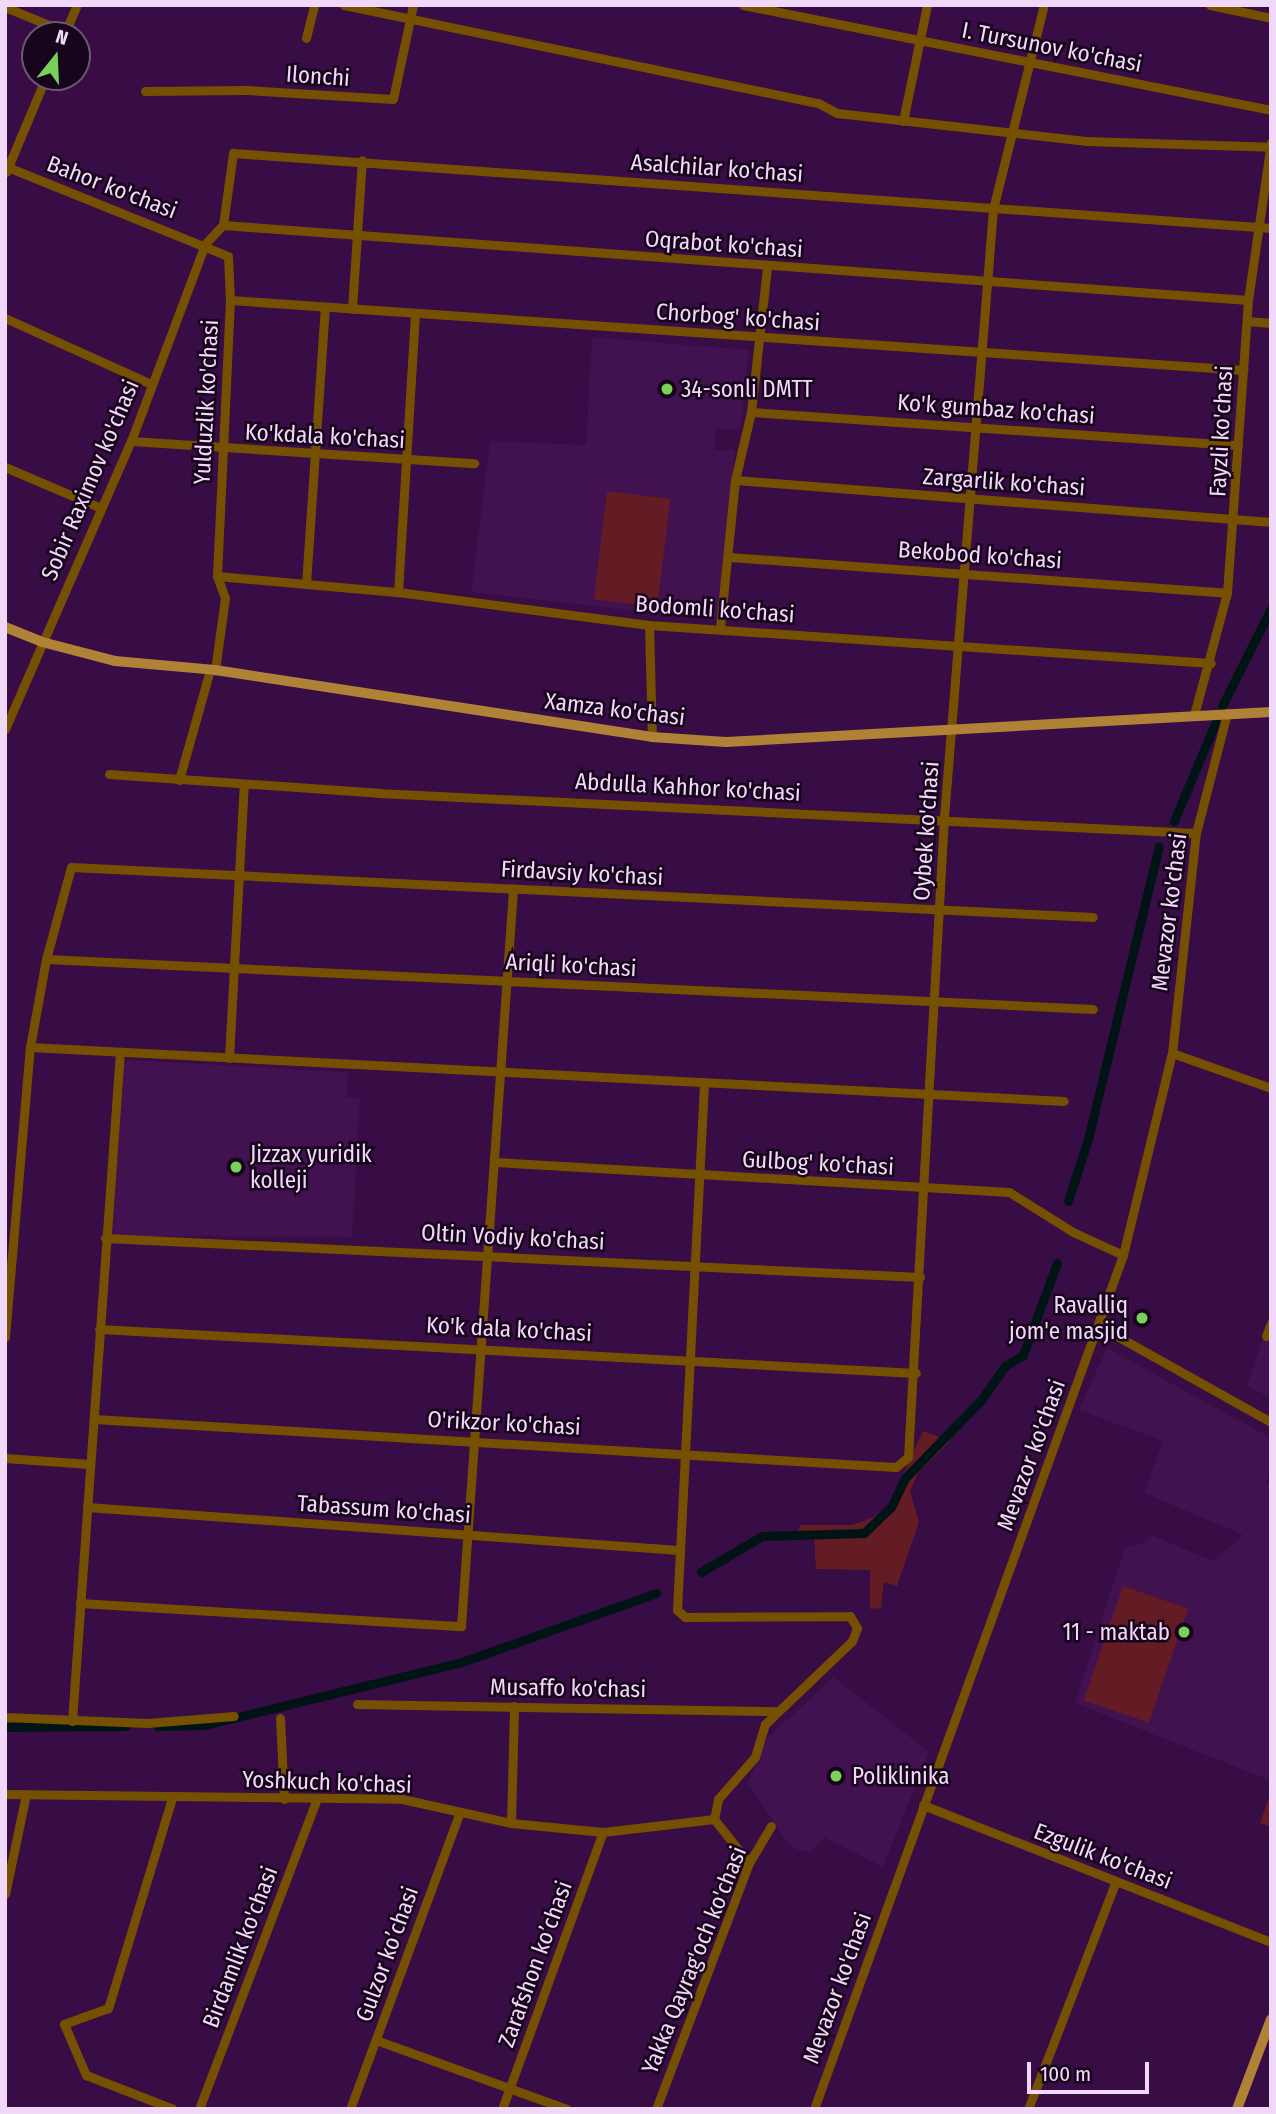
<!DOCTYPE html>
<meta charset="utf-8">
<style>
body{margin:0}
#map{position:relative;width:1276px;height:2114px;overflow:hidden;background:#380c44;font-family:"Fira Sans Condensed",sans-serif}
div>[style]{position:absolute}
.built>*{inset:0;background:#421150}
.green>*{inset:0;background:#631b24;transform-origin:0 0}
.canal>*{height:9px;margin:-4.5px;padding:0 4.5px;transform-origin:4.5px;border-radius:4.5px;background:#001415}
.minor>*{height:9px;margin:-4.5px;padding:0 4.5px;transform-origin:4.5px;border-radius:4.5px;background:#755001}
.major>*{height:10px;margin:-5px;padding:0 5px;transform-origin:5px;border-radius:5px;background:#af8235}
.dots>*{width:19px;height:19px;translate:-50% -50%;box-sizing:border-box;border:4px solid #17051c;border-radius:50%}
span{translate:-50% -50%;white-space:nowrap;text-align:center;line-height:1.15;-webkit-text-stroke:5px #17051c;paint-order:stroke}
.street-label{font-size:23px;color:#f1d8f9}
.poi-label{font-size:23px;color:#f1d8f9}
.left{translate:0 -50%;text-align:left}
.right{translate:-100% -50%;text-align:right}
.frame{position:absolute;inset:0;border:7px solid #f1d8f9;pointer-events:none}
.north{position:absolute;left:21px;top:21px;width:70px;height:70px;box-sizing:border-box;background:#17051c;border:2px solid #6e5974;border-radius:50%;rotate:18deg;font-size:19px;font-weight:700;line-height:28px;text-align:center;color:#f1d8f9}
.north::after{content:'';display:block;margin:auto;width:24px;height:32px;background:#7ad157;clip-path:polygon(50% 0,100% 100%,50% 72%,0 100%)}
.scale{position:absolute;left:1027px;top:2062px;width:122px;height:32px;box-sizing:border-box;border:4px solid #f1d8f9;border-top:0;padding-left:9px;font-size:21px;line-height:24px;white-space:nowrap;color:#f1d8f9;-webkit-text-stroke:5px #17051c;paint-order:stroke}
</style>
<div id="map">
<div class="built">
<i style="clip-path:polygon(592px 337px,749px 350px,741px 429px,714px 429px,714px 450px,735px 451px,718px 620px,471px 592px,490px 441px,586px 445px)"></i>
<i style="clip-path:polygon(128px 1060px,348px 1072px,346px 1097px,360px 1098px,352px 1237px,112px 1236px,124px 1065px)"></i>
<i style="clip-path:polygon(1263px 1338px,1271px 1341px,1271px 1398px,1247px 1386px)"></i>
<i style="clip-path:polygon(1107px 1348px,1271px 1438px,1271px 1474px,1265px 1484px,1271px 1486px,1271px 1781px,1075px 1703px,1125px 1548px,1148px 1541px,1151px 1535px,1213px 1561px,1243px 1535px,1144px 1493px,1163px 1441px,1079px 1410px)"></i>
<i style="clip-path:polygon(834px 1677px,929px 1752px,883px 1867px,824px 1837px,812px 1851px,800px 1851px,787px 1843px,748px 1783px,767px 1738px)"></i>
</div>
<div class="green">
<i style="left:607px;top:491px;width:64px;height:109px;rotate:7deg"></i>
<i style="clip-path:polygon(923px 1431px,950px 1441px,918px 1473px,910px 1491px,919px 1522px,897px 1586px,884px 1582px,881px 1608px,870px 1609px,870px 1570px,816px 1569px,814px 1537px,797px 1536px,800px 1525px,852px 1525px,874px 1517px,889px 1505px)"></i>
<i style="left:1123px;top:1586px;width:69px;height:121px;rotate:19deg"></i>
<i style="clip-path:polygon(1269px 1797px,1271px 1798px,1271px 1827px,1260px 1823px)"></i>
</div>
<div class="canal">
<i style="left:1222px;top:706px;width:110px;rotate:-63.4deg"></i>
<i style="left:1174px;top:821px;width:108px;rotate:-67.2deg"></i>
<i style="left:1068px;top:1201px;width:65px;rotate:-72.1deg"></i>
<i style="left:1088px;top:1139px;width:301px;rotate:-76.4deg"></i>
<i style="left:701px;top:1572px;width:71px;rotate:-30.5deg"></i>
<i style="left:762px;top:1536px;width:102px;rotate:-1.7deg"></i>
<i style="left:864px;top:1533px;width:37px;rotate:-44deg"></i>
<i style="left:891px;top:1507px;width:32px;rotate:-64deg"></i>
<i style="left:905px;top:1478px;width:109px;rotate:-45.7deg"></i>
<i style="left:981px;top:1400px;width:42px;rotate:-54.8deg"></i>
<i style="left:1005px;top:1366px;width:21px;rotate:-31deg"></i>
<i style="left:1023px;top:1355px;width:98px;rotate:-69.7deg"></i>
<i style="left:157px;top:1726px;width:48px;rotate:-1.2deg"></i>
<i style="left:205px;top:1725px;width:265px;rotate:-13.8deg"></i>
<i style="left:462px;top:1662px;width:206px;rotate:-19.6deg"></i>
<i style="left:5px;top:1727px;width:121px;rotate:-0.5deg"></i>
</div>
<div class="minor">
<i style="left:344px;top:5px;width:486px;rotate:11.7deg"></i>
<i style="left:820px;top:104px;width:19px;rotate:28deg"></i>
<i style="left:837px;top:113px;width:250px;rotate:6.4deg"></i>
<i style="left:1085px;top:141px;width:186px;rotate:1.8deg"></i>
<i style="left:743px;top:5px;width:538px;rotate:11.25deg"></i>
<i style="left:1210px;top:5px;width:62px;rotate:12deg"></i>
<i style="left:5px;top:7px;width:66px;rotate:22.3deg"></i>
<i style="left:64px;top:35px;width:33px;rotate:-67deg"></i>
<i style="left:306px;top:38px;width:34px;rotate:-76deg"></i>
<i style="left:145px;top:91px;width:102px;rotate:-0.6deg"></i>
<i style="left:247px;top:90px;width:146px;rotate:3.5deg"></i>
<i style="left:393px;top:99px;width:96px;rotate:-78deg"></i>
<i style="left:903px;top:121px;width:118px;rotate:-78.3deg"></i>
<i style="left:5px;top:166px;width:240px;rotate:22deg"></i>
<i style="left:228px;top:256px;width:44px;rotate:87.4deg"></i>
<i style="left:230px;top:300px;width:276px;rotate:92.7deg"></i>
<i style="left:217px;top:576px;width:23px;rotate:70deg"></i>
<i style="left:225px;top:598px;width:73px;rotate:97.9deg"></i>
<i style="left:6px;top:172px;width:103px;rotate:-67.2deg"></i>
<i style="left:223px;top:225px;width:73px;rotate:-82.1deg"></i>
<i style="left:233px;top:153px;width:1041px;rotate:4.13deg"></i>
<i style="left:230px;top:300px;width:1016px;rotate:3.95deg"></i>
<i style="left:352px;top:309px;width:149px;rotate:-86.2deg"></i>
<i style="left:5px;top:318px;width:160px;rotate:24.3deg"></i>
<i style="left:1247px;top:321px;width:24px;rotate:5deg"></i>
<i style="left:751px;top:412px;width:488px;rotate:3.9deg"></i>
<i style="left:131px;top:441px;width:344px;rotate:3.7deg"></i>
<i style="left:5px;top:467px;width:104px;rotate:23.1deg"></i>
<i style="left:735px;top:480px;width:538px;rotate:4.48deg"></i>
<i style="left:729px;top:557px;width:499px;rotate:4.1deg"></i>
<i style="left:217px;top:576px;width:182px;rotate:5.1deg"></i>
<i style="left:398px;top:592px;width:253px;rotate:7.5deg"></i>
<i style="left:649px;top:625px;width:563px;rotate:3.87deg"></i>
<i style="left:306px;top:584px;width:277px;rotate:-86.1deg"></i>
<i style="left:398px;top:592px;width:279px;rotate:-86.5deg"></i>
<i style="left:649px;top:625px;width:112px;rotate:88.5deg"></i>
<i style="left:720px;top:628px;width:149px;rotate:-84.2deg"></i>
<i style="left:735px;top:480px;width:70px;rotate:-76.8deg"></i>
<i style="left:751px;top:412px;width:147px;rotate:-83.7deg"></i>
<i style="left:1194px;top:715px;width:126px;rotate:-74.9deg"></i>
<i style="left:1227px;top:593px;width:294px;rotate:-85.9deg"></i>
<i style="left:1248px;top:300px;width:159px;rotate:-81.7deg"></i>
<i style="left:5px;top:729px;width:314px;rotate:-66.4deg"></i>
<i style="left:131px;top:441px;width:210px;rotate:-69.4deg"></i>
<i style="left:205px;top:244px;width:26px;rotate:-47deg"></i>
<i style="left:223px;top:225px;width:1028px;rotate:4.18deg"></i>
<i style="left:109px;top:774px;width:270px;rotate:4deg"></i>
<i style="left:378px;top:793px;width:819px;rotate:2.8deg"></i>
<i style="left:179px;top:780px;width:114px;rotate:-74.3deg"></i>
<i style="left:46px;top:959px;width:1048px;rotate:2.73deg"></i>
<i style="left:30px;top:1047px;width:1035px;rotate:2.99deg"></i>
<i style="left:1172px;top:1053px;width:105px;rotate:19.5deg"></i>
<i style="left:229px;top:1058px;width:274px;rotate:-86.9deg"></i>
<i style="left:704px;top:1084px;width:527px;rotate:92.94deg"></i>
<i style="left:677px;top:1610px;width:11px;rotate:41deg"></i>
<i style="left:685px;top:1617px;width:165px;rotate:-0.3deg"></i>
<i style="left:850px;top:1616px;width:14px;rotate:60deg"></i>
<i style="left:857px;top:1628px;width:14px;rotate:111deg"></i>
<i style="left:852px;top:1641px;width:120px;rotate:136.3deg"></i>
<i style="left:765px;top:1724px;width:34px;rotate:107deg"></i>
<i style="left:755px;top:1757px;width:56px;rotate:131.4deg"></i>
<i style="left:718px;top:1799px;width:20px;rotate:101deg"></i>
<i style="left:495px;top:1162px;width:515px;rotate:3.34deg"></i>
<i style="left:1009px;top:1192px;width:75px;rotate:32deg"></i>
<i style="left:1073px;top:1232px;width:55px;rotate:24.7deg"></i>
<i style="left:105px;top:1238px;width:816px;rotate:2.74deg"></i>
<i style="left:1099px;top:1326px;width:197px;rotate:29.2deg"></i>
<i style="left:99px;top:1329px;width:818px;rotate:3.08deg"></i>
<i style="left:1266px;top:1336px;width:14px;rotate:-69deg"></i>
<i style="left:5px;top:1337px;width:291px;rotate:-85.1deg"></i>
<i style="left:30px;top:1047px;width:89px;rotate:-79.7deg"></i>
<i style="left:46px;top:959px;width:95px;rotate:-74.8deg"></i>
<i style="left:71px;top:867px;width:1023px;rotate:2.8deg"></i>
<i style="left:94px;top:1419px;width:803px;rotate:3.43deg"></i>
<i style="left:896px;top:1467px;width:16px;rotate:-40deg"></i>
<i style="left:908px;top:1457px;width:641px;rotate:-86.78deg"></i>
<i style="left:944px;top:817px;width:610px;rotate:-85.39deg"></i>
<i style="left:993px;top:209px;width:210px;rotate:-76deg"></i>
<i style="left:5px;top:1458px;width:85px;rotate:4deg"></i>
<i style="left:87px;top:1507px;width:593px;rotate:4.16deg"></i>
<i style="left:80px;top:1603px;width:382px;rotate:3.5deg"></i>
<i style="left:461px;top:1626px;width:739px;rotate:-85.96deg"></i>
<i style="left:357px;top:1704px;width:421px;rotate:1deg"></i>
<i style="left:5px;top:1717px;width:142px;rotate:2.4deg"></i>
<i style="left:147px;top:1723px;width:87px;rotate:-4.6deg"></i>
<i style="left:280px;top:1718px;width:81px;rotate:87.2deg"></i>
<i style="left:72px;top:1721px;width:671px;rotate:-85.9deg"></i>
<i style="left:5px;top:1794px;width:397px;rotate:0.7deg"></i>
<i style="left:402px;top:1799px;width:112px;rotate:12.4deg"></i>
<i style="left:511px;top:1823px;width:92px;rotate:5.6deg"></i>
<i style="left:603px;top:1832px;width:112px;rotate:-6.7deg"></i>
<i style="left:714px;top:1819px;width:56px;rotate:51.5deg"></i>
<i style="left:172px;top:1798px;width:220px;rotate:106.9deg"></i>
<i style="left:108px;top:2008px;width:47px;rotate:160deg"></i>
<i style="left:64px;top:2024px;width:56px;rotate:66.7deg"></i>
<i style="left:86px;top:2075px;width:93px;rotate:21.3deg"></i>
<i style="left:923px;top:1805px;width:374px;rotate:21.5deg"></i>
<i style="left:511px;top:1823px;width:117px;rotate:-88.5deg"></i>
<i style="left:5px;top:1894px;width:102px;rotate:-78.1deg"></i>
<i style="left:376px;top:2040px;width:203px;rotate:19.9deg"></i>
<i style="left:199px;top:2109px;width:332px;rotate:-69.2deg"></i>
<i style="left:350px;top:2109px;width:317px;rotate:-69.7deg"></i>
<i style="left:502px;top:2109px;width:295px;rotate:-70deg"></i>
<i style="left:656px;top:2109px;width:263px;rotate:-69.3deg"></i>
<i style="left:749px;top:1863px;width:43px;rotate:-59.3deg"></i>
<i style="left:814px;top:2109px;width:908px;rotate:-70.11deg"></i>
<i style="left:1123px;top:1255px;width:208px;rotate:-76.4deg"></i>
<i style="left:1172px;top:1053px;width:221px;rotate:-83.8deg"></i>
<i style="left:1196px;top:833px;width:124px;rotate:-75.5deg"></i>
<i style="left:1028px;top:2109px;width:242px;rotate:-68.9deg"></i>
</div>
<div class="major">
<i style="left:5px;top:627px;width:40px;rotate:22deg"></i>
<i style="left:42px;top:642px;width:75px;rotate:14.6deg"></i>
<i style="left:115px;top:661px;width:100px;rotate:5.1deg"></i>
<i style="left:215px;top:670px;width:442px;rotate:8.7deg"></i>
<i style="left:652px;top:737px;width:74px;rotate:3.9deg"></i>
<i style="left:726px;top:742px;width:546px;rotate:-3.15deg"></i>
<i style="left:1237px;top:2109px;width:96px;rotate:-69.3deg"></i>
</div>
<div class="dots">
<i style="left:667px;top:389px;background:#7ad157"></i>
<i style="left:236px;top:1167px;background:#7ad157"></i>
<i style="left:1142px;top:1318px;background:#7ad157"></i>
<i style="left:1184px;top:1632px;background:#7ad157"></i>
<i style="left:836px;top:1776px;background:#7ad157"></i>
</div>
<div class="street-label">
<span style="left:1052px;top:47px;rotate:11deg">I. Tursunov ko'chasi</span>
<span style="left:318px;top:76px;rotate:4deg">Ilonchi</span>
<span style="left:717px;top:168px;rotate:4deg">Asalchilar ko'chasi</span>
<span style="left:112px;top:187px;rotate:21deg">Bahor ko'chasi</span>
<span style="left:724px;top:244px;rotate:4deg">Oqrabot ko'chasi</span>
<span style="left:738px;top:317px;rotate:4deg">Chorbog' ko'chasi</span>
<span style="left:206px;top:402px;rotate:-87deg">Yulduzlik ko'chasi</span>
<span style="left:996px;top:409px;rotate:4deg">Ko'k gumbaz ko'chasi</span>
<span style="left:1221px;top:431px;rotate:-87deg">Fayzli ko'chasi</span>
<span style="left:325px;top:436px;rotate:3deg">Ko'kdala ko'chasi</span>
<span style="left:90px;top:480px;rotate:-67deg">Sobir Raximov ko'chasi</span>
<span style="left:1004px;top:482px;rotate:4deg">Zargarlik ko'chasi</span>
<span style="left:980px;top:555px;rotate:4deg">Bekobod ko'chasi</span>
<span style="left:715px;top:609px;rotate:4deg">Bodomli ko'chasi</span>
<span style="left:615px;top:709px;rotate:7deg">Xamza ko'chasi</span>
<span style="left:688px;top:787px;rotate:3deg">Abdulla Kahhor ko'chasi</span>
<span style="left:926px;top:831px;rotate:-86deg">Oybek ko'chasi</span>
<span style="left:582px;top:873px;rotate:3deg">Firdavsiy ko'chasi</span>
<span style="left:1169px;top:912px;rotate:-83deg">Mevazor ko'chasi</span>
<span style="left:571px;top:965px;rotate:3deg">Ariqli ko'chasi</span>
<span style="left:818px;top:1163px;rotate:3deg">Gulbog' ko'chasi</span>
<span style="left:513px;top:1237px;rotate:3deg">Oltin Vodiy ko'chasi</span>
<span style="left:509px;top:1329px;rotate:3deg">Ko'k dala ko'chasi</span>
<span style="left:504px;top:1423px;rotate:3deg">O'rikzor ko'chasi</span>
<span style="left:1031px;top:1455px;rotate:-70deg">Mevazor ko'chasi</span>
<span style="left:384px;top:1509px;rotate:4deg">Tabassum ko'chasi</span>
<span style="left:568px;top:1688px;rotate:1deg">Musaffo ko'chasi</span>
<span style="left:327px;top:1782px;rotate:2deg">Yoshkuch ko'chasi</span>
<span style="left:1103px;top:1856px;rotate:21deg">Ezgulik ko'chasi</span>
<span style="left:240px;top:1947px;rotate:-69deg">Birdamlik ko'chasi</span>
<span style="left:387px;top:1954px;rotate:-70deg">Gulzor ko’chasi</span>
<span style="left:694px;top:1960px;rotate:-68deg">Yakka Qayrag'och ko'chasi</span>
<span style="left:535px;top:1964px;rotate:-70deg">Zarafshon ko’chasi</span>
<span style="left:837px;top:1988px;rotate:-70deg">Mevazor ko'chasi</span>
</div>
<div class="poi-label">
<span class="left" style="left:681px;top:389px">34-sonli DMTT</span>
<span class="left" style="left:250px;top:1167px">Jizzax yuridik<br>kolleji</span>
<span class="right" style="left:1128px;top:1318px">Ravalliq<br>jom'e masjid</span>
<span class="right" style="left:1170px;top:1632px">11 - maktab</span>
<span class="left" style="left:852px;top:1776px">Poliklinika</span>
</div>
<div class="frame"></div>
<div class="north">N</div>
<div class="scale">100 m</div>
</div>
